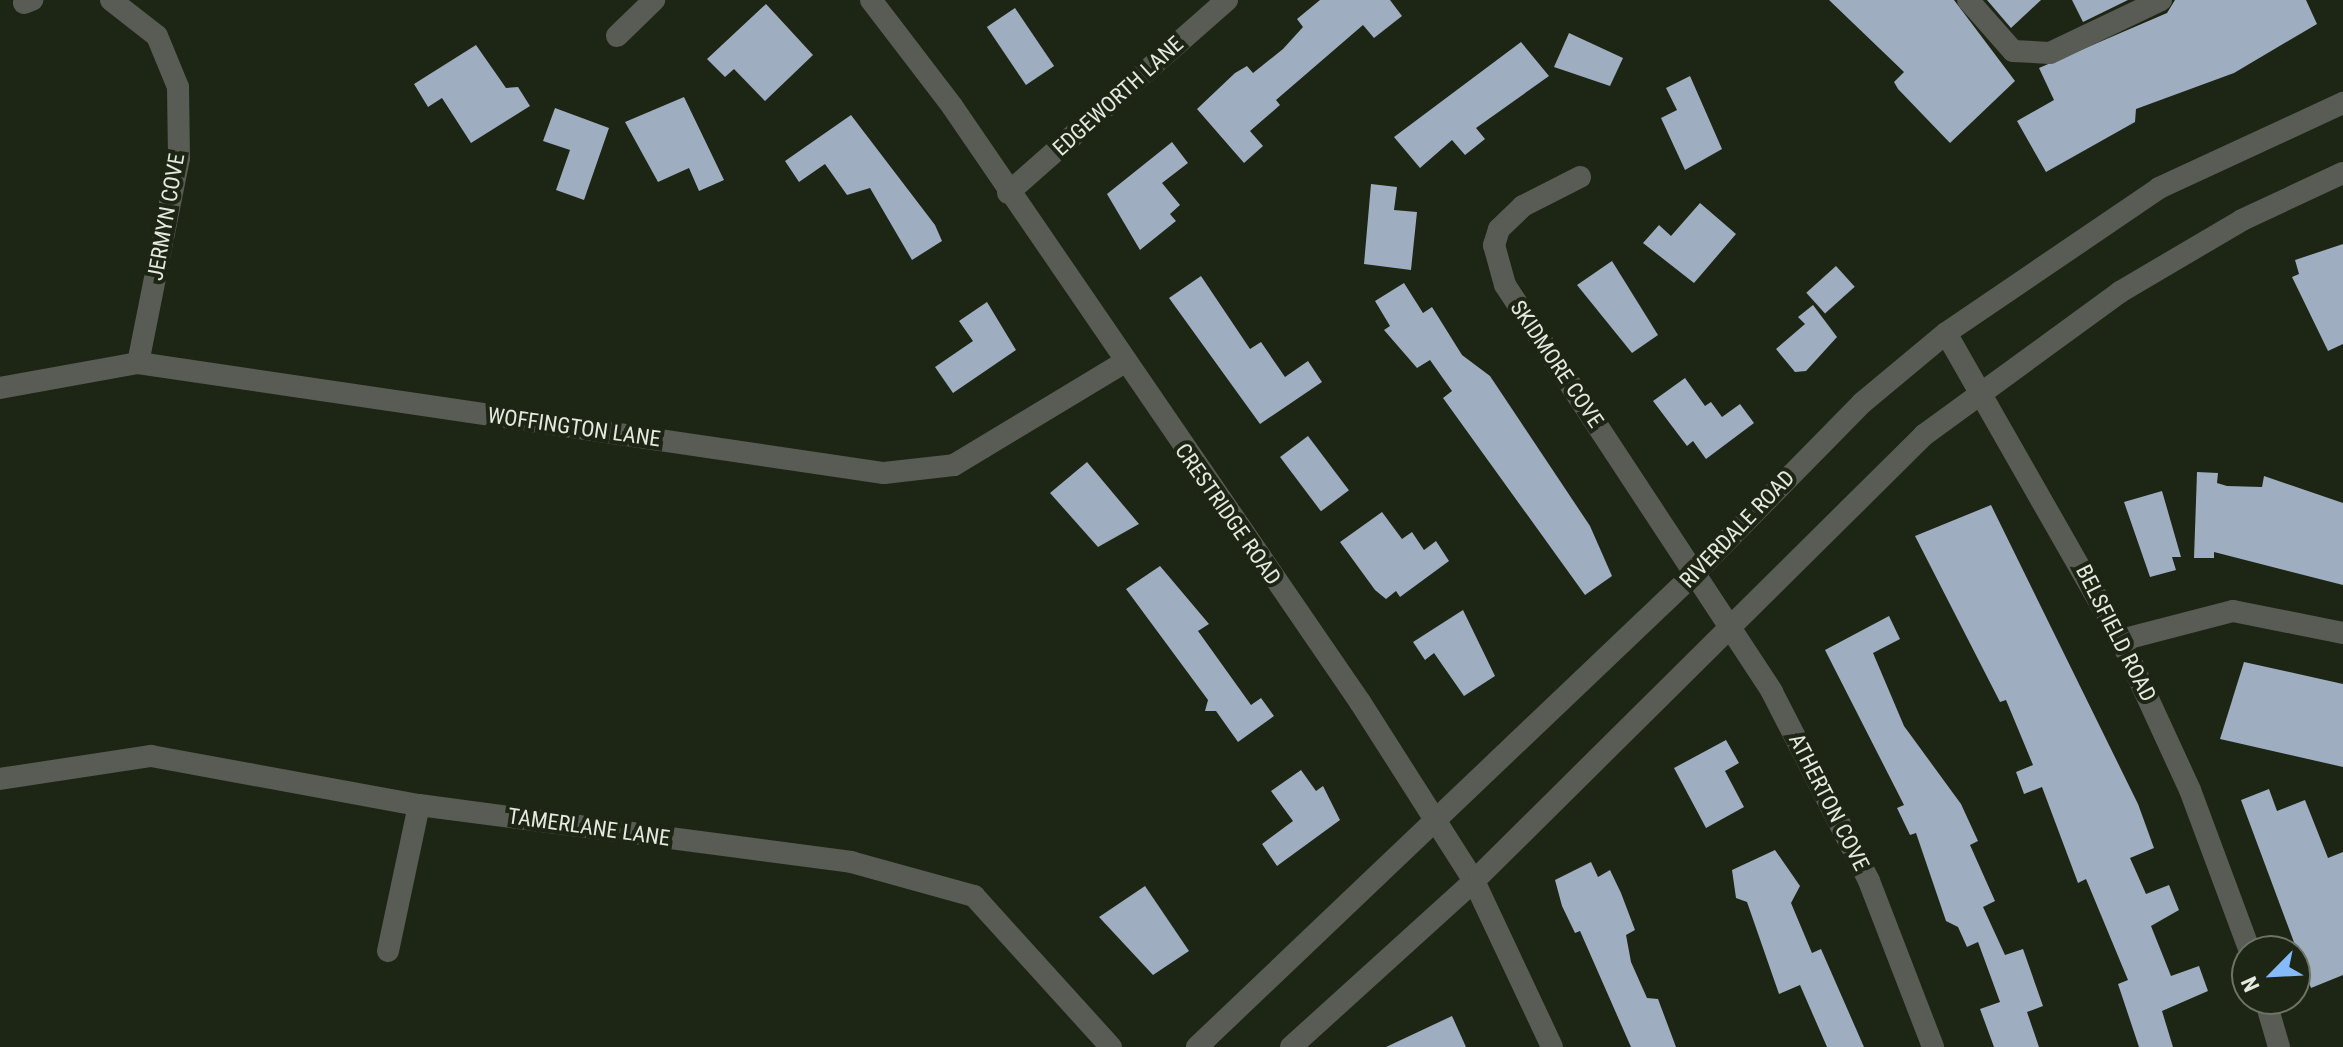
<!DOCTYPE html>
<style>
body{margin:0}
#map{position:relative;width:2343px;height:1047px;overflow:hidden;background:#1d2514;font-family:"Roboto Condensed",sans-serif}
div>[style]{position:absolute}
.building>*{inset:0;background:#9eadc0;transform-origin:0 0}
.minor>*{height:22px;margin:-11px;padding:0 11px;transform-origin:11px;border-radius:11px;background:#585c54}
.tertiary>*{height:22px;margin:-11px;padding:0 11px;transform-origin:11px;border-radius:11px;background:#585c54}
span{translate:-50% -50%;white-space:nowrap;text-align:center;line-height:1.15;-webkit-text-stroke:8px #1d2514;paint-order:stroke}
.street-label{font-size:22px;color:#e4eadf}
.north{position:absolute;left:2231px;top:935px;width:80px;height:80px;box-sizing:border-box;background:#1d2514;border:2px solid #6d7465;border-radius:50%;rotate:246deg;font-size:22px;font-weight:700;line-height:32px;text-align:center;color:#e4eadf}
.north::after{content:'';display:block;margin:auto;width:28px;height:36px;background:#86bbfb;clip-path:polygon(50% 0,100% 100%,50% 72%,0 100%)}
</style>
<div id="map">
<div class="building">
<i style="clip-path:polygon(1320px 0,1390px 0,1402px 16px,1374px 38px,1363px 25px,1276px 100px,1280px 105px,1250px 131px,1263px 146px,1244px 163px,1197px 109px,1235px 73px,1247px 66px,1253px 73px,1283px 49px,1303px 27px,1297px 19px)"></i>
<i style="clip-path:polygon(1829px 0,1954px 0,2015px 81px,1950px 143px,1898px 89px,1894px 82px,1904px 72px)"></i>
<i style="clip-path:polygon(1987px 0,2041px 0,2011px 28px)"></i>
<i style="clip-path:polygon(2072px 0,2128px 0,2083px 22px)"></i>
<i style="clip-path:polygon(2175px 0,2306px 0,2317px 24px,2234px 73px,2136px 109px,2135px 122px,2046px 172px,2017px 121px,2054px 100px,2039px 68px,2167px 13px)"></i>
<i style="clip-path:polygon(766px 4px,813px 55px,765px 101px,734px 69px,725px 77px,707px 59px)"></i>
<i style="left:1015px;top:8px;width:70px;height:34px;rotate:56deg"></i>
<i style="clip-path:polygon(1569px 33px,1623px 58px,1610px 86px,1554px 67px)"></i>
<i style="clip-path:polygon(1521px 42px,1549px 76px,1476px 128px,1485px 139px,1465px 155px,1452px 140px,1420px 168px,1394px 137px)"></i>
<i style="clip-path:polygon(476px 45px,506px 88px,518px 87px,530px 106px,471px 143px,442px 98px,428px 107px,414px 84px)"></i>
<i style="clip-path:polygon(1690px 76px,1722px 149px,1685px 170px,1661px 118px,1677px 110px,1666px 88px)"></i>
<i style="clip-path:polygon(684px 97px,724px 180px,699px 191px,689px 168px,658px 182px,625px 122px)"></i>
<i style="clip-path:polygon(555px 108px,609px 128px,584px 200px,556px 190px,570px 150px,543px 141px)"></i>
<i style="clip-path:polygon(851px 115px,935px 225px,942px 241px,912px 260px,870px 188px,847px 195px,825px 164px,799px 182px,785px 161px)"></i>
<i style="clip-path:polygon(1172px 142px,1188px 163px,1162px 183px,1180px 205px,1170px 214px,1176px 221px,1140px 250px,1107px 194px)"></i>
<i style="clip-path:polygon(1371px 184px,1397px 187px,1394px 210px,1417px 212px,1411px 270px,1364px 264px)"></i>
<i style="clip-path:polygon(1700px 203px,1736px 234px,1694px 283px,1643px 243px,1659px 225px,1671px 236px)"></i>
<i style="clip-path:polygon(2343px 244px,2343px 344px,2328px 351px,2292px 277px,2299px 274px,2295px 260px)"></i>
<i style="clip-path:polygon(1612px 261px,1658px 335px,1632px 353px,1577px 285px)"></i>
<i style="left:1836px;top:266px;width:28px;height:40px;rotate:48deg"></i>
<i style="clip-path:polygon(1201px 276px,1250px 349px,1261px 342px,1285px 377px,1308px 361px,1322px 382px,1260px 424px,1169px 298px)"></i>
<i style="clip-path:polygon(1404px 283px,1423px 313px,1432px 307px,1462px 355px,1490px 376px,1590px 526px,1612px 576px,1585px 595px,1443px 398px,1452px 391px,1430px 360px,1417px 368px,1384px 330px,1390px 326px,1375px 301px)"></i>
<i style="clip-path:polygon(987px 302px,1016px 350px,953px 393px,935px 367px,973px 341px,959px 321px)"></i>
<i style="clip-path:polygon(1813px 305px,1837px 337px,1806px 371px,1795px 372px,1776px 349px,1805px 324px,1798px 317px)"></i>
<i style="clip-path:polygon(1685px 378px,1705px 406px,1711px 402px,1722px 417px,1740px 404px,1754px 423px,1706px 459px,1693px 441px,1687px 446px,1653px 401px)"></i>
<i style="left:1308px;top:436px;width:68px;height:35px;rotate:53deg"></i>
<i style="clip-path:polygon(1087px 462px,1139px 524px,1098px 547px,1050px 493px)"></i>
<i style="clip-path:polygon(2197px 472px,2218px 473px,2217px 483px,2227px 486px,2262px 487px,2264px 476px,2343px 503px,2343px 585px,2214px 552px,2214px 558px,2194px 558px)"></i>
<i style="clip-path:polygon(2162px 491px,2181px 557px,2172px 557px,2176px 570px,2150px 577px,2124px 502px)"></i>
<i style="clip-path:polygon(1991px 505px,2138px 804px,2154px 848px,2130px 858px,2146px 894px,2169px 885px,2179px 910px,2151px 926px,2171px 976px,2199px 966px,2208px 991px,2162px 1011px,2173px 1047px,2139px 1047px,2118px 984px,2128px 980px,2086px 879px,2078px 883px,2042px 787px,2024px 794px,2016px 772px,2033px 765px,2006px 700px,2000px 702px,1915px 536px)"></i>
<i style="clip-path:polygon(1382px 512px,1402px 539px,1412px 532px,1424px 550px,1436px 541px,1449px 561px,1400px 597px,1396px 591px,1386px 599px,1375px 590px,1340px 542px)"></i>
<i style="clip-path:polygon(1160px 566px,1209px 624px,1198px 631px,1251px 705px,1261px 698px,1274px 716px,1238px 742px,1216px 711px,1205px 711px,1208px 700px,1126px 589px)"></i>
<i style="clip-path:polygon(1463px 610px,1495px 676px,1464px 696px,1434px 653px,1425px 660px,1413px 642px)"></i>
<i style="clip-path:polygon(1889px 616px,1900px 639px,1873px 653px,1904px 726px,1961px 804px,1978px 841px,1970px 845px,1995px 901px,1983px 907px,2005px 955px,2023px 949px,2043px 1006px,2027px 1012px,2039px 1047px,1994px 1047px,1980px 1009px,2000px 1002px,1978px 942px,1967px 947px,1958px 927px,1946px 921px,1916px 833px,1910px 835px,1897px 808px,1904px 805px,1825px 650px)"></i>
<i style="clip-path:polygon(2244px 662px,2343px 684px,2343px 767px,2220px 739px)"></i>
<i style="clip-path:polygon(1726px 740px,1739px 763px,1725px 771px,1744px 807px,1706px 828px,1674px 768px)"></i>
<i style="clip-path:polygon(1301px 770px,1316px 791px,1323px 786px,1340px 820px,1277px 866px,1262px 844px,1293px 821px,1271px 791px)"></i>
<i style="clip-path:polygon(2269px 789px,2277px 811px,2305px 800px,2328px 858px,2343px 852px,2343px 975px,2311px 988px,2241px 800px)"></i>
<i style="clip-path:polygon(1775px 850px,1800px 886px,1791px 903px,1812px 953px,1821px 949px,1864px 1047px,1827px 1047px,1800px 985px,1779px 994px,1747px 902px,1736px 898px,1732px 870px)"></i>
<i style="clip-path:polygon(1591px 862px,1598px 877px,1610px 870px,1621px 893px,1635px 930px,1626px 935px,1631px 962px,1647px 998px,1658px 999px,1676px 1047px,1631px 1047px,1580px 931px,1575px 933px,1562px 906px,1555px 880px)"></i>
<i style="clip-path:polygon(1145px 886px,1189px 951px,1153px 975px,1099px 917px)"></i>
<i style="clip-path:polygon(1452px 1016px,1466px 1047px,1386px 1047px)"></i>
</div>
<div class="minor">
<i style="left:111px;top:0;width:58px;rotate:38deg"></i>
<i style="left:157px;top:36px;width:55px;rotate:67.6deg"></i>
<i style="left:178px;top:87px;width:71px;rotate:89.2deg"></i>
<i style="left:179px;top:158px;width:209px;rotate:101.3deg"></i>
<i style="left:1968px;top:0;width:68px;rotate:48.6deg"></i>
<i style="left:2013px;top:51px;width:37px;rotate:3deg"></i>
<i style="left:2050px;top:53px;width:123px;rotate:-25.5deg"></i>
<i style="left:24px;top:3px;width:9px;rotate:-21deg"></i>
<i style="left:617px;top:36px;width:52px;rotate:-44.2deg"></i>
<i style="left:1580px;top:177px;width:64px;rotate:153deg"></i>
<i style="left:1523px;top:206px;width:33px;rotate:136deg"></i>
<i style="left:1499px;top:229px;width:17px;rotate:107deg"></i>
<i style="left:1494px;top:245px;width:41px;rotate:74.6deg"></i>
<i style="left:1505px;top:285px;width:487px;rotate:56.7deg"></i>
<i style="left:1772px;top:692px;width:212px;rotate:62.8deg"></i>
<i style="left:1869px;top:881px;width:178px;rotate:68.9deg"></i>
<i style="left:1008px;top:193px;width:292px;rotate:-41.4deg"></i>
<i style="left:1946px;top:333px;width:353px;rotate:60.3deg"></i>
<i style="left:2121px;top:640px;width:165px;rotate:65.3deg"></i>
<i style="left:2190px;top:790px;width:172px;rotate:69.6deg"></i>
<i style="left:0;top:388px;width:140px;rotate:-10.3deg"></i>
<i style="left:138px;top:363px;width:754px;rotate:8.39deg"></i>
<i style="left:884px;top:473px;width:70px;rotate:-6.5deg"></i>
<i style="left:954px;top:465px;width:197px;rotate:-31.1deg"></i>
<i style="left:2121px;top:640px;width:116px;rotate:-14.5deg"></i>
<i style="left:2233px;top:611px;width:112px;rotate:11.3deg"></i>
<i style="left:0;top:779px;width:153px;rotate:-8.7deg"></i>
<i style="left:151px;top:756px;width:272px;rotate:10.4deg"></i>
<i style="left:419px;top:805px;width:436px;rotate:7.5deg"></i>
<i style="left:851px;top:862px;width:128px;rotate:15.5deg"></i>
<i style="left:974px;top:896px;width:204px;rotate:47.8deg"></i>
<i style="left:388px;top:951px;width:149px;rotate:-78deg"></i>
<i style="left:2265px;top:999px;width:50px;rotate:73.7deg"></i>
</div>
<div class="tertiary">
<i style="left:871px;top:0;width:133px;rotate:52.6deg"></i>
<i style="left:952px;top:106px;width:722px;rotate:55.61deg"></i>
<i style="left:1360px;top:702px;width:212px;rotate:57.5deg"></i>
<i style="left:1474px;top:881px;width:183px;rotate:64.8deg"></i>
<i style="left:1197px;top:1047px;width:690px;rotate:-43.59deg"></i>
<i style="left:1697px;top:571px;width:235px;rotate:-45.5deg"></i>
<i style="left:1862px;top:403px;width:109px;rotate:-39.8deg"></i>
<i style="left:1946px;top:333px;width:258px;rotate:-34.2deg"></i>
<i style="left:2159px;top:188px;width:203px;rotate:-24.8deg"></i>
<i style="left:1291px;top:1047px;width:247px;rotate:-42.2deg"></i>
<i style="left:1474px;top:881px;width:634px;rotate:-44.74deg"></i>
<i style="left:1924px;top:435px;width:243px;rotate:-36.1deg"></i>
<i style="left:2120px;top:292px;width:142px;rotate:-30.5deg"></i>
<i style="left:2242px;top:220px;width:111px;rotate:-25deg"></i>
</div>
<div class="street-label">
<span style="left:1118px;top:96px;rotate:-42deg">EDGEWORTH LANE</span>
<span style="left:166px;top:217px;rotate:-80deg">JERMYN COVE</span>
<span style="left:1557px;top:364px;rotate:56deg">SKIDMORE COVE</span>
<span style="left:574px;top:427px;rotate:8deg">WOFFINGTON LANE</span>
<span style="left:1228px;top:514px;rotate:55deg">CRESTRIDGE ROAD</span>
<span style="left:1737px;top:529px;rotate:-46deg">RIVERDALE ROAD</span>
<span style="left:2116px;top:633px;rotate:63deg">BELSFIELD ROAD</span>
<span style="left:1829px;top:802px;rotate:63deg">ATHERTON COVE</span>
<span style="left:589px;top:827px;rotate:8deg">TAMERLANE LANE</span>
</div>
<div class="north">N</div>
</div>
